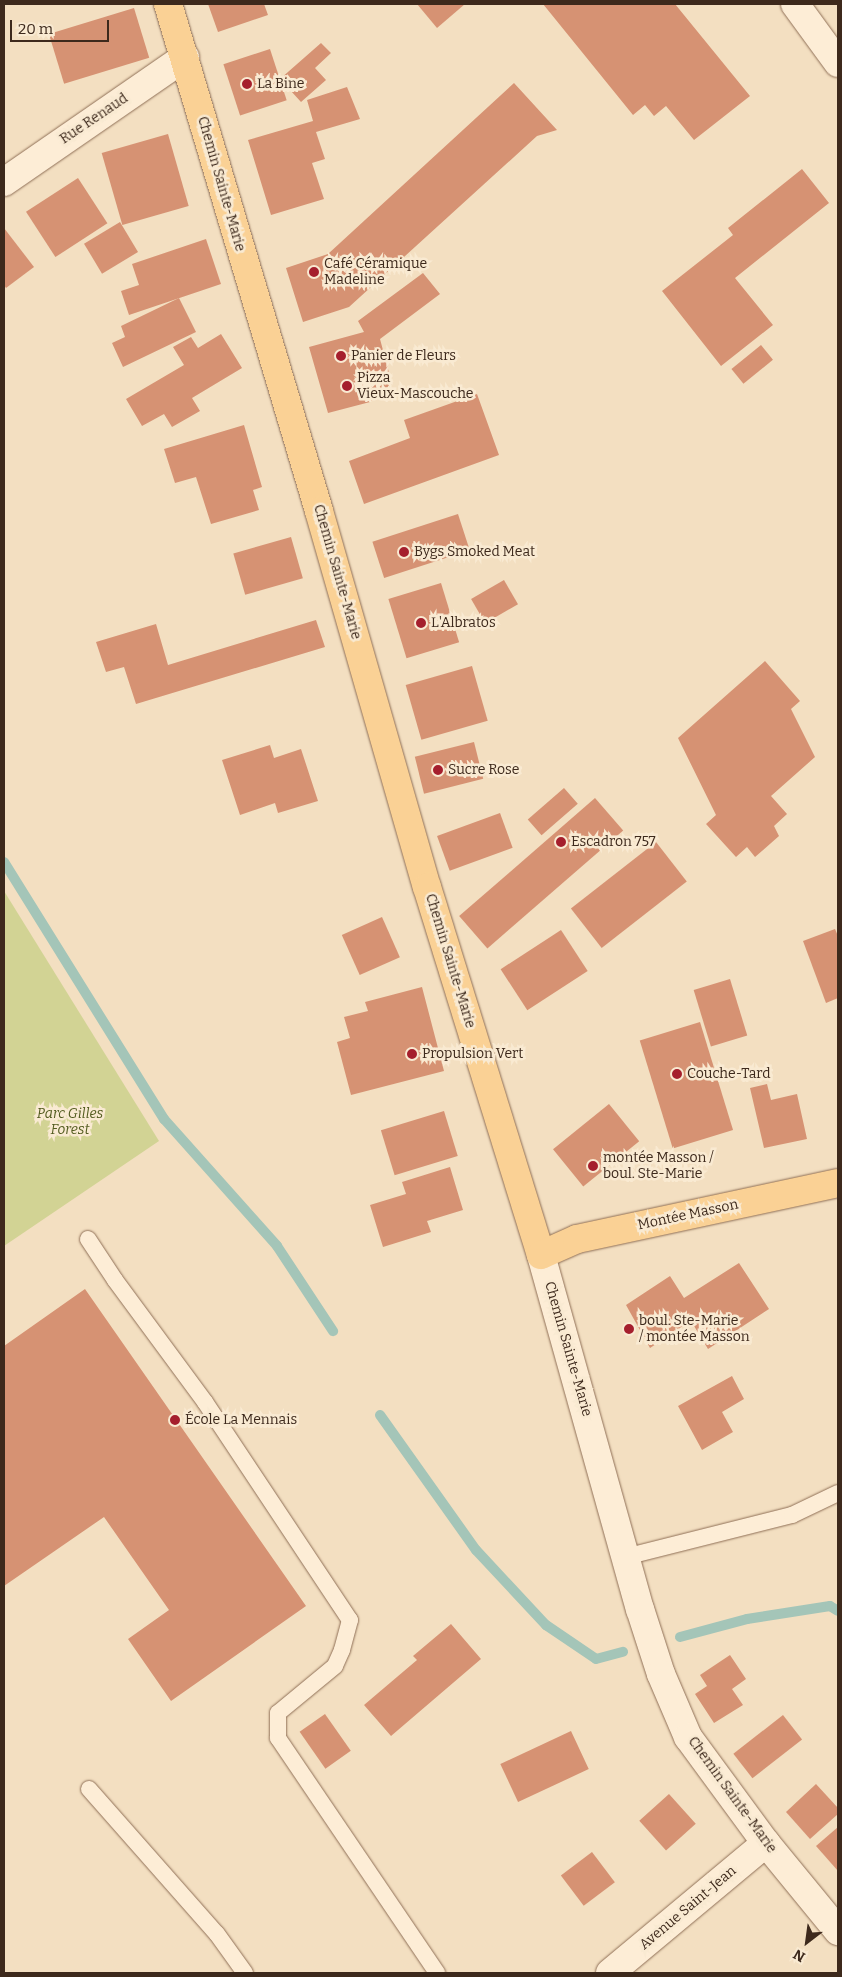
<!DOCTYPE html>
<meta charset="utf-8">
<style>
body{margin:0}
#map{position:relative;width:842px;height:1977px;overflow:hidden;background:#f3dfc1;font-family:Bitter,serif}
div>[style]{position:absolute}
.green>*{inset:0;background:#d2d394}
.stream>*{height:10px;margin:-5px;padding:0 5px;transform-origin:5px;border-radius:5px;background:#a4c5b8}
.building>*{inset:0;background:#d69273;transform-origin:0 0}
.roads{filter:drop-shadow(0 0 1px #8f6f56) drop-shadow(0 0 1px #8f6f56)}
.lane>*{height:16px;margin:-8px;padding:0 8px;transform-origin:8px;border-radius:8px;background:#fdedd6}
.street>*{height:28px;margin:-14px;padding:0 14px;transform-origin:14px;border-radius:14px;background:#fdedd6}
.secondary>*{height:28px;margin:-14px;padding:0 14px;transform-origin:14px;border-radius:14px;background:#fdedd6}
.primary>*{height:28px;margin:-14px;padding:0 14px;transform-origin:14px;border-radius:14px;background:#fad195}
.dots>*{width:14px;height:14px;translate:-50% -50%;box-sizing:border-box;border:2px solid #f9ead2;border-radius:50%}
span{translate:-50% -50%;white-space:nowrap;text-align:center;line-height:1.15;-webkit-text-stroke:5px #f9ead2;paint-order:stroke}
.poi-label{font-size:14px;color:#3d291c}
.left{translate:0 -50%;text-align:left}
.street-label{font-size:14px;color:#3d291c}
.park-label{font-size:14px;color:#535c20;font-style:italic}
.frame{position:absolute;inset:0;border:5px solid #3d291c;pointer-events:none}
.north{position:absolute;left:782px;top:1917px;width:50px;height:50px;-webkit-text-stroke:4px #f9ead2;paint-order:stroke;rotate:210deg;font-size:14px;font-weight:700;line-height:20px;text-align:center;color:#3d291c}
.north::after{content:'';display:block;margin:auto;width:18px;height:22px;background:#3d291c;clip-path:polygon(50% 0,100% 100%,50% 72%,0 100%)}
.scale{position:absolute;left:10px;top:20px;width:99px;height:22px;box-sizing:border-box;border:2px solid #3d291c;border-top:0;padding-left:6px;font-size:15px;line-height:18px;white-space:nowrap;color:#3d291c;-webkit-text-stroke:4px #f9ead2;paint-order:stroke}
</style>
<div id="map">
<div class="green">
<i style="clip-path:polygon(4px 891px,159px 1141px,4px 1246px)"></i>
</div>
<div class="stream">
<i style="left:4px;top:862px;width:303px;rotate:58.1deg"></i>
<i style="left:164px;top:1119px;width:170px;rotate:48.3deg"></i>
<i style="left:277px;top:1246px;width:102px;rotate:56.6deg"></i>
<i style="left:380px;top:1415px;width:166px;rotate:54.6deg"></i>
<i style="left:476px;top:1550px;width:103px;rotate:47deg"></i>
<i style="left:546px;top:1625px;width:60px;rotate:34.2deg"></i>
<i style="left:596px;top:1659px;width:28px;rotate:-15deg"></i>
<i style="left:680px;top:1637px;width:69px;rotate:-15deg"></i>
<i style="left:747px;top:1619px;width:84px;rotate:-8.9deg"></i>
<i style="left:830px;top:1606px;width:9px;rotate:32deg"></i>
</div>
<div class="building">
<i style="clip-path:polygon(208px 4px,264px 4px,268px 15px,218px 32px)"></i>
<i style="clip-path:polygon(417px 4px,465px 4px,437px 28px)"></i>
<i style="clip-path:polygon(543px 4px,675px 4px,750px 96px,694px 140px,666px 106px,654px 116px,645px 105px,633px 115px)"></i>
<i style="left:134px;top:8px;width:52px;height:89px;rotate:73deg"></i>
<i style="clip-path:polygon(321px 43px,331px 53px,315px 68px,326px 80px,301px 102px,280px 79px)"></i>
<i style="left:270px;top:49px;width:54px;height:49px;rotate:72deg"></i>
<i style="clip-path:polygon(514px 83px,557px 130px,537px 136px,349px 307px,303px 322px,286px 268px,328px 254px)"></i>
<i style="clip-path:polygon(347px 87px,360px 119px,316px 132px,325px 159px,312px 163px,324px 199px,271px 215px,248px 140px,313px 121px,307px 100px)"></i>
<i style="left:168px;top:134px;width:75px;height:69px;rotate:74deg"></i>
<i style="clip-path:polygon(802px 169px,829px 203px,735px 278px,773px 325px,721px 366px,662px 291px,733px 235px,728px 228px)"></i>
<i style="left:78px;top:178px;width:54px;height:62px;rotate:57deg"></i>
<i style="left:120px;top:222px;width:35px;height:42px;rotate:59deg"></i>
<i style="clip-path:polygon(4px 228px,34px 267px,6px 288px,4px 285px)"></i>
<i style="clip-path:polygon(206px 239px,221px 284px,129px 315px,121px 291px,139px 285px,132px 264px)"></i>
<i style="clip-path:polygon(423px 273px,440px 294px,380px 339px,392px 384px,370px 402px,328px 413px,309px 347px,364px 332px,358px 321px)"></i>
<i style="clip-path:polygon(179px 298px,196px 332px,123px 367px,112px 343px,125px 337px,121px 326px)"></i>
<i style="clip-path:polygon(221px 334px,242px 368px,192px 398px,200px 411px,172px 427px,164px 414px,142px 426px,126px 399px,184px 365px,173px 347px,191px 337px,198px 348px)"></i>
<i style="left:761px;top:345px;width:19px;height:38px;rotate:51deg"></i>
<i style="clip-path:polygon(477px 394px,499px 455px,364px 504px,349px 461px,410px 438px,404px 420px)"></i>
<i style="clip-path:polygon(244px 425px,262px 487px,253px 490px,259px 510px,211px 524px,196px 477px,175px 483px,164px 449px)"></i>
<i style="left:458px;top:514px;width:38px;height:90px;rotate:72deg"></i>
<i style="left:291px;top:537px;width:43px;height:60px;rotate:74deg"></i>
<i style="left:504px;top:580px;width:28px;height:38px;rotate:60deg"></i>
<i style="left:441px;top:583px;width:62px;height:55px;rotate:73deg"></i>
<i style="clip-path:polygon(316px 620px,325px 647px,136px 704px,124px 667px,106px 672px,96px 642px,156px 624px,168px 665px)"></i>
<i style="clip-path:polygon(765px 661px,800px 701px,791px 709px,815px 757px,771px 796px,787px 814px,774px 826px,779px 836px,755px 857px,747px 847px,736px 857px,706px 824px,716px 815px,678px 738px)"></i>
<i style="left:472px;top:666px;width:57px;height:69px;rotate:74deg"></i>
<i style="left:474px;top:742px;width:38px;height:61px;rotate:76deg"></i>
<i style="clip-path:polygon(270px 745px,274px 758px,301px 749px,318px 801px,278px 813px,275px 803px,240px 815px,222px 760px)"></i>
<i style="left:564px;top:788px;width:21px;height:48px;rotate:49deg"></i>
<i style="left:595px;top:798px;width:43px;height:180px;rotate:49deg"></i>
<i style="left:500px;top:813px;width:37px;height:67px;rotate:70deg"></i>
<i style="left:656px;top:842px;width:50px;height:108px;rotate:52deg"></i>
<i style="left:382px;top:917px;width:44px;height:44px;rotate:66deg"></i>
<i style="clip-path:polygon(835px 929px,838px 936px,838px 998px,826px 1003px,803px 941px)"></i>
<i style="left:561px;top:930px;width:49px;height:72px;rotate:57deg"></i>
<i style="left:730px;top:979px;width:59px;height:38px;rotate:73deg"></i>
<i style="clip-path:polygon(422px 987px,444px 1071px,351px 1095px,337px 1042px,350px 1038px,344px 1017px,368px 1011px,365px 1002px)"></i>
<i style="left:700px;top:1022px;width:113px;height:63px;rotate:73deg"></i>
<i style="clip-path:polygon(767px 1084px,771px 1100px,797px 1094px,807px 1139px,764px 1148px,750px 1088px)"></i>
<i style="left:609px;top:1104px;width:48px;height:72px;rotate:51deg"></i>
<i style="left:444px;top:1111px;width:47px;height:66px;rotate:73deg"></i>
<i style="clip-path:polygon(450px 1167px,463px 1210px,427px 1221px,431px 1232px,383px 1247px,370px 1205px,406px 1194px,402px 1182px)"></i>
<i style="clip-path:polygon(739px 1263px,769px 1309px,708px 1349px,691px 1321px,650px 1348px,626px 1305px,670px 1276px,684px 1298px)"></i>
<i style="clip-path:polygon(85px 1289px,306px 1606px,171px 1701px,128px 1639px,169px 1610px,104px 1517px,4px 1586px,4px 1346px)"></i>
<i style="clip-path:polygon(732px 1376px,744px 1399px,722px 1412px,733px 1432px,702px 1450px,678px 1406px)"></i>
<i style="clip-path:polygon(451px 1624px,481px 1659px,391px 1736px,364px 1705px,417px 1660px,413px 1656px)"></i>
<i style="clip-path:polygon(730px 1655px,746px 1679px,732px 1689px,743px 1705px,714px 1723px,695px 1694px,707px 1686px,700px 1675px)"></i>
<i style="left:325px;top:1714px;width:45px;height:31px;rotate:55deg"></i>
<i style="left:783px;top:1715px;width:31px;height:63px;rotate:52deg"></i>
<i style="left:571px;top:1731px;width:42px;height:78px;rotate:65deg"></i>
<i style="clip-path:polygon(816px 1784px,838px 1808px,838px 1814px,810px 1839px,786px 1812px)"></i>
<i style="left:669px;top:1794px;width:40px;height:40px;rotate:48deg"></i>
<i style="clip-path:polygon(838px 1827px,838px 1871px,816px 1846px)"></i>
<i style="left:592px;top:1852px;width:38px;height:39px;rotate:53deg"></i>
</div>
<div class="roads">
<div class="lane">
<i style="left:88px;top:1239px;width:49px;rotate:56.6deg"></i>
<i style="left:115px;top:1280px;width:152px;rotate:53.6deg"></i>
<i style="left:205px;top:1402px;width:262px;rotate:56.4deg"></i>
<i style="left:350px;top:1620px;width:31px;rotate:105deg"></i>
<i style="left:342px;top:1650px;width:17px;rotate:114deg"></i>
<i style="left:335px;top:1666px;width:74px;rotate:140.5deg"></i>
<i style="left:278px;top:1713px;width:25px;rotate:90deg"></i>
<i style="left:278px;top:1738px;width:284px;rotate:55.9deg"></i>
<i style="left:625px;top:1557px;width:172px;rotate:-14.1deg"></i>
<i style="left:792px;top:1515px;width:51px;rotate:-25.6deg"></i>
<i style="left:89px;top:1789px;width:193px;rotate:48.6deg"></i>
<i style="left:217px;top:1934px;width:48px;rotate:54.3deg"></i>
</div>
<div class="street">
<i style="left:795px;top:4px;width:73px;rotate:53.9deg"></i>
<i style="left:4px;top:182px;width:220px;rotate:-34.6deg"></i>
</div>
<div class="secondary">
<i style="left:541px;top:1255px;width:368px;rotate:74.4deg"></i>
<i style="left:640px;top:1609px;width:68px;rotate:72.1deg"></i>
<i style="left:661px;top:1674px;width:69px;rotate:66.8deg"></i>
<i style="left:688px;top:1737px;width:132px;rotate:53.7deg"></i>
<i style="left:766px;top:1843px;width:114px;rotate:50.7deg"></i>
<i style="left:610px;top:1973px;width:203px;rotate:-39.8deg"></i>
</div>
<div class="primary">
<i style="left:168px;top:4px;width:529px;rotate:73.41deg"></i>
<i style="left:319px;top:511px;width:391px;rotate:74deg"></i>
<i style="left:427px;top:887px;width:385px;rotate:72.8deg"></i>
<i style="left:541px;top:1255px;width:39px;rotate:-24deg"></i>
<i style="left:577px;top:1239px;width:267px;rotate:-12.1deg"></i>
</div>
</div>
<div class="dots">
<i style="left:247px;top:84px;background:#a51f2d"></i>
<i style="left:314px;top:272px;background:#a51f2d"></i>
<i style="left:341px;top:356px;background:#a51f2d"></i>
<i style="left:347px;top:386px;background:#a51f2d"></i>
<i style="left:404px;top:552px;background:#a51f2d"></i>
<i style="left:421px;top:623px;background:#a51f2d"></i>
<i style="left:438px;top:770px;background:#a51f2d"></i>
<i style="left:561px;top:842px;background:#a51f2d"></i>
<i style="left:412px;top:1054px;background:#a51f2d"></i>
<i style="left:677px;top:1074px;background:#a51f2d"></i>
<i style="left:593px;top:1166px;background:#a51f2d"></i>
<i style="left:629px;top:1329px;background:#a51f2d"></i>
<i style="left:175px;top:1420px;background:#a51f2d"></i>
</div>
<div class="poi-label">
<span class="left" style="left:257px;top:84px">La Bine</span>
<span class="left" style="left:324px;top:272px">Café Céramique<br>Madeline</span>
<span class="left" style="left:351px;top:356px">Panier de Fleurs</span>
<span class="left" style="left:357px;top:386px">Pizza<br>Vieux-Mascouche</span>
<span class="left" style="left:414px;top:552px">Bygs Smoked Meat</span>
<span class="left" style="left:431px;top:623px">L'Albratos</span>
<span class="left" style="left:448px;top:770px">Sucre Rose</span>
<span class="left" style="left:571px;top:842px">Escadron 757</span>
<span class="left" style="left:422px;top:1054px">Propulsion Vert</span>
<span class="left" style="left:687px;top:1074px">Couche-Tard</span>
<span class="left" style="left:603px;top:1166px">montée Masson /<br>boul. Ste-Marie</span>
<span class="left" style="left:639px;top:1329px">boul. Ste-Marie<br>/ montée Masson</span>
<span class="left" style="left:185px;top:1420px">École La Mennais</span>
</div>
<div class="street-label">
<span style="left:94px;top:119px;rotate:-34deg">Rue Renaud</span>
<span style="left:221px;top:184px;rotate:74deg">Chemin Sainte-Marie</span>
<span style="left:337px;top:572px;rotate:74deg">Chemin Sainte-Marie</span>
<span style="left:450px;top:961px;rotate:73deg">Chemin Sainte-Marie</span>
<span style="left:688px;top:1215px;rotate:-12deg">Montée Masson</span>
<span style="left:568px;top:1349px;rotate:74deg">Chemin Sainte-Marie</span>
<span style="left:732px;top:1795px;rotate:54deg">Chemin Sainte-Marie</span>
<span style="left:688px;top:1908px;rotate:-40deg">Avenue Saint-Jean</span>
</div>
<div class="park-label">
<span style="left:70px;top:1122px">Parc Gilles<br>Forest</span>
</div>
<div class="frame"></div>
<div class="north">N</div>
<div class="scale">20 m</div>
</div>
